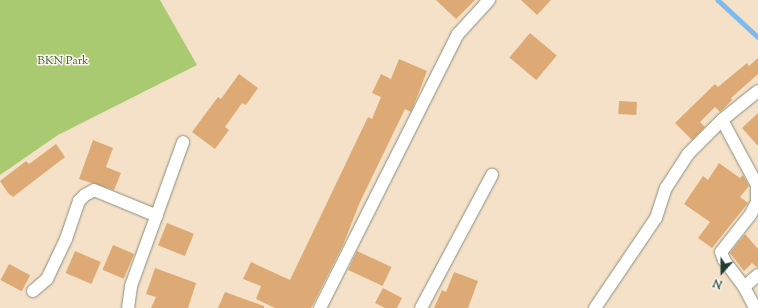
<!DOCTYPE html>
<style>
body{margin:0}
#map{position:relative;width:758px;height:308px;overflow:hidden;background:#f5e1c8;font-family:"Sorts Mill Goudy",serif}
div>[style]{position:absolute}
.green>*{inset:0;background:#aaca72}
.stream>*{height:4.5px;margin:-2.25px;padding:0 2.25px;transform-origin:2.25px;border-radius:2.25px;background:#7cbaef}
.building>*{inset:0;background:#ddaa75;transform-origin:0 0}
.roads{filter:drop-shadow(0 0 1px #8a8f7e) drop-shadow(0 0 1px #8a8f7e)}
.minor>*{height:12px;margin:-6px;padding:0 6px;transform-origin:6px;border-radius:6px;background:#fff}
span{translate:-50% -50%;white-space:nowrap;text-align:center;line-height:1.15;-webkit-text-stroke:3px #fbf7ec;paint-order:stroke}
.park-label{font-size:12px;color:#426044}
.north{position:absolute;left:702px;top:252px;width:40px;height:40px;-webkit-text-stroke:3px #fbf7ec;paint-order:stroke;rotate:201deg;font-size:11px;font-weight:700;line-height:16px;text-align:center;color:#1f3d34}
.north::after{content:'';display:block;margin:auto;width:14px;height:18px;background:#1f3d34;clip-path:polygon(50% 0,100% 100%,50% 72%,0 100%)}
</style>
<div id="map">
<div class="green">
<i style="clip-path:polygon(0 0,160px 0,197px 65px,58px 135px,0 175px)"></i>
</div>
<div class="stream">
<i style="left:718px;top:0;width:54px;rotate:42.8deg"></i>
</div>
<div class="building">
<i style="clip-path:polygon(436px 0,475px 0,456px 19px)"></i>
<i style="clip-path:polygon(521px 0,551px 0,537px 15px)"></i>
<i style="left:530px;top:33px;width:35px;height:32px;rotate:40deg"></i>
<i style="clip-path:polygon(758px 58px,758px 74px,731px 98px,732px 100px,720px 112px,715px 107px,700px 122px,705px 127px,692px 140px,675px 123px,715px 84px,718px 87px,747px 63px,749px 66px)"></i>
<i style="clip-path:polygon(399px 59px,427px 71px,419px 92px,411px 112px,405px 109px,360px 202px,343px 245px,311px 308px,275px 308px,256px 299px,261px 286px,243px 279px,251px 262px,290px 280px,368px 117px,372px 119px,381px 97px,372px 93px,381px 74px,391px 79px)"></i>
<i style="clip-path:polygon(239px 74px,258px 88px,246px 105px,242px 103px,225px 127px,229px 130px,215px 149px,192px 132px,218px 97px,221px 99px)"></i>
<i style="left:619px;top:101px;width:18px;height:13px;rotate:3deg"></i>
<i style="clip-path:polygon(758px 113px,758px 146px,742px 128px)"></i>
<i style="clip-path:polygon(93px 140px,113px 148px,106px 167px,121px 173px,114px 190px,79px 179px)"></i>
<i style="clip-path:polygon(56px 144px,65px 157px,13px 197px,8px 193px,0 181px,26px 161px,29px 164px)"></i>
<i style="clip-path:polygon(719px 163px,740px 178px,743px 175px,749px 186px,740px 197px,748px 203px,712px 248px,698px 238px,710px 222px,684px 204px,703px 176px,708px 180px)"></i>
<i style="left:167px;top:223px;width:29px;height:24px;rotate:22deg"></i>
<i style="clip-path:polygon(745px 234px,758px 249px,758px 268px,752px 263px,744px 271px,730px 253px)"></i>
<i style="left:113px;top:245px;width:23px;height:27px;rotate:23deg"></i>
<i style="left:75px;top:251px;width:28px;height:24px;rotate:23deg"></i>
<i style="left:357px;top:251px;width:38px;height:21px;rotate:25deg"></i>
<i style="left:9px;top:264px;width:24px;height:18px;rotate:28deg"></i>
<i style="clip-path:polygon(155px 268px,196px 283px,188px 308px,151px 308px,156px 297px,146px 294px)"></i>
<i style="clip-path:polygon(454px 272px,478px 281px,468px 308px,434px 308px,442px 290px,446px 292px)"></i>
<i style="clip-path:polygon(383px 288px,402px 298px,397px 308px,385px 308px,375px 303px)"></i>
<i style="clip-path:polygon(225px 292px,264px 306px,264px 308px,218px 308px)"></i>
</div>
<div class="roads">
<div class="minor">
<i style="left:722px;top:120px;width:74px;rotate:61.7deg"></i>
<i style="left:757px;top:185px;width:17px;rotate:90deg"></i>
<i style="left:757px;top:202px;width:13px;rotate:117deg"></i>
<i style="left:751px;top:214px;width:48px;rotate:128.3deg"></i>
<i style="left:721px;top:252px;width:9px;rotate:69deg"></i>
<i style="left:724px;top:260px;width:34px;rotate:53deg"></i>
<i style="left:744px;top:287px;width:24px;rotate:62deg"></i>
<i style="left:744px;top:287px;width:18px;rotate:-41deg"></i>
<i style="left:33px;top:291px;width:18px;rotate:-41deg"></i>
<i style="left:47px;top:279px;width:44px;rotate:-64.6deg"></i>
<i style="left:66px;top:239px;width:40px;rotate:-71.1deg"></i>
<i style="left:79px;top:201px;width:8px;rotate:-45deg"></i>
<i style="left:85px;top:195px;width:10px;rotate:-29deg"></i>
<i style="left:94px;top:190px;width:68px;rotate:22.4deg"></i>
<i style="left:128px;top:308px;width:22px;rotate:-82deg"></i>
<i style="left:131px;top:286px;width:153px;rotate:-70.1deg"></i>
<i style="left:320px;top:308px;width:307px;rotate:-63.3deg"></i>
<i style="left:458px;top:34px;width:46px;rotate:-47.6deg"></i>
<i style="left:421px;top:308px;width:151px;rotate:-61.9deg"></i>
<i style="left:595px;top:308px;width:109px;rotate:-55.9deg"></i>
<i style="left:656px;top:218px;width:32px;rotate:-72deg"></i>
<i style="left:666px;top:188px;width:40px;rotate:-57.1deg"></i>
<i style="left:688px;top:154px;width:48px;rotate:-45deg"></i>
<i style="left:722px;top:120px;width:46px;rotate:-38.9deg"></i>
</div>
</div>
<div class="park-label">
<span style="left:63px;top:62px">BKN Park</span>
</div>
<div class="north">N</div>
</div>
